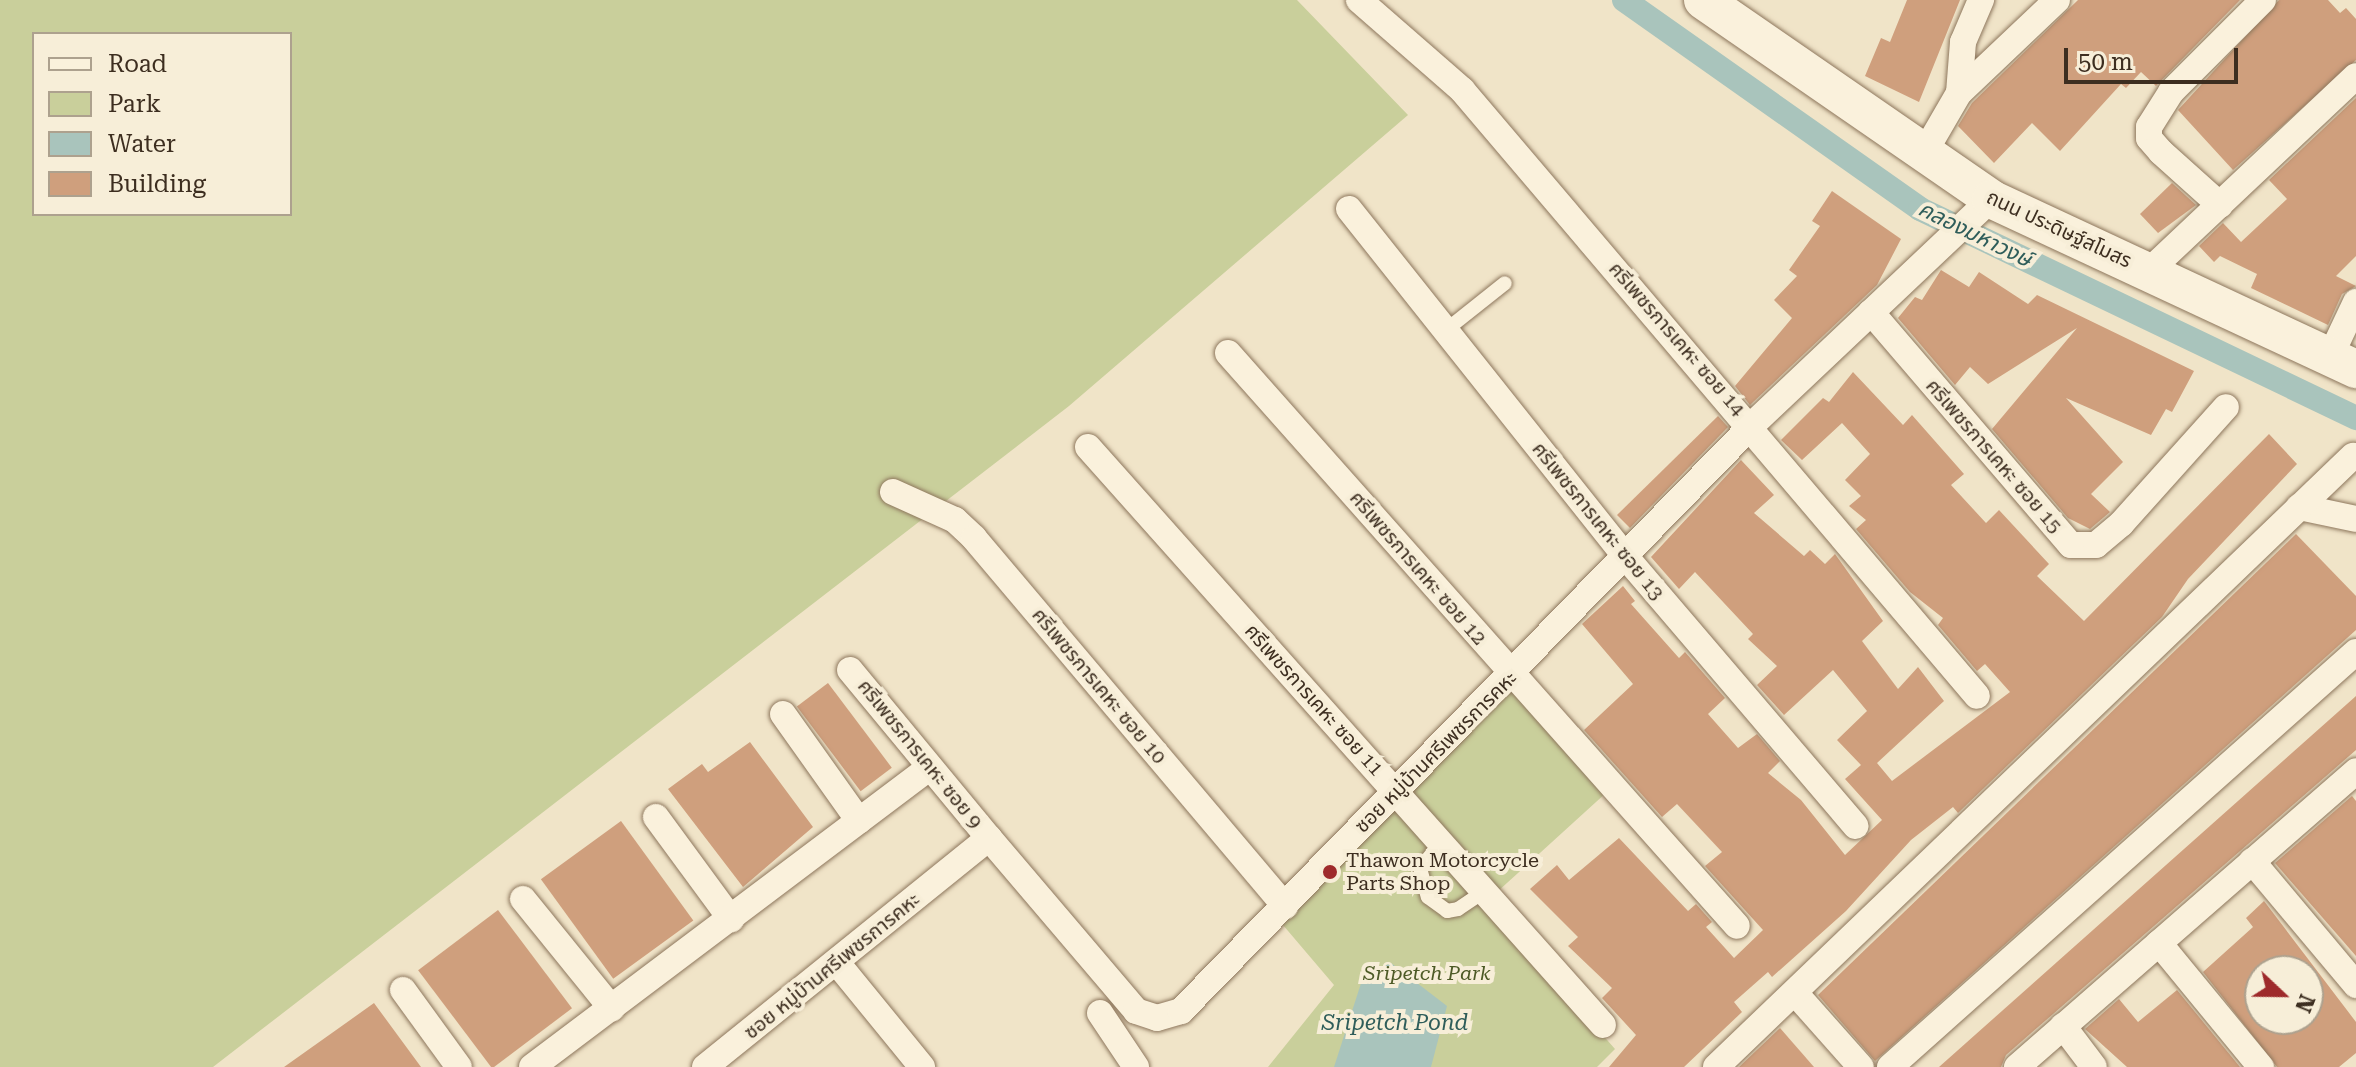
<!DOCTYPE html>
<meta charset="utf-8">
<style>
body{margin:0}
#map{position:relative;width:2356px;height:1067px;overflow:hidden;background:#f0e4c8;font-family:"Roboto Serif","Noto Sans Thai",serif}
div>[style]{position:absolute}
.green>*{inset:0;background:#c9cf9b}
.water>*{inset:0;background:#a9c4bc}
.canal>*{height:24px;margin:-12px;padding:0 12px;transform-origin:12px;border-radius:12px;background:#a9c4bc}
.building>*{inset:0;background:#cf9f7d;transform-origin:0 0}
.roads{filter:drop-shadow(0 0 2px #8d765c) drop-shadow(0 0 2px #8d765c)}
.lane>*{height:14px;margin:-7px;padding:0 7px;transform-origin:7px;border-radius:7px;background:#faf1dc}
.street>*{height:26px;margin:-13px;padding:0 13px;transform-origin:13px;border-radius:13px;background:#faf1dc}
.secondary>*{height:38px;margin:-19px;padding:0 19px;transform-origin:19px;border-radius:19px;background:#faf1dc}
.dots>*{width:22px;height:22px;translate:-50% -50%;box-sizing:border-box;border:4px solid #f7eed8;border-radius:50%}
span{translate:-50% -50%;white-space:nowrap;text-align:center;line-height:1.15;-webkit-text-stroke:8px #f7eed8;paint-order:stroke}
.street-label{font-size:20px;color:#3d2e20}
.poi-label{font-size:20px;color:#3d2e20}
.left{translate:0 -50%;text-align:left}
.park-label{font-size:20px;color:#4d5a26;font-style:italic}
.water-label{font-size:22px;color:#2f5d5a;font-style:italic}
.legend{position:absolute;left:32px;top:32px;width:260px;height:184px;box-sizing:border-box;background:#f7eed8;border:2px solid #ada18e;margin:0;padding:10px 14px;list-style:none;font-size:24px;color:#3d2e20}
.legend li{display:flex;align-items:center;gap:16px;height:40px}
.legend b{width:40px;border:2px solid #ada18e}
.north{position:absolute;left:2244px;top:955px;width:80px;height:80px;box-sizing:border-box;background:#f7eed8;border:2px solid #ada18e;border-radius:50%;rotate:112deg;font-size:22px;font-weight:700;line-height:32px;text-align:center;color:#3d2e20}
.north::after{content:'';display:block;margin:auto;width:28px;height:36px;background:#9e2a2b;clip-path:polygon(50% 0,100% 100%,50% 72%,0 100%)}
.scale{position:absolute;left:2064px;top:48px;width:174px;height:36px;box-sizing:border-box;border:4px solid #3d2e20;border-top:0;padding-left:10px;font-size:24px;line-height:28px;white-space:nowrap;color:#3d2e20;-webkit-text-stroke:6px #f7eed8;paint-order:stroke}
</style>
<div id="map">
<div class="green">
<i style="clip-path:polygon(evenodd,0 0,1297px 0,1408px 115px,1069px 406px,213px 1067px,0 1067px,0 0,34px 34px,290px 34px,290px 214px,34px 214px,34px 34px)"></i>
<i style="clip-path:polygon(1509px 677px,1607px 792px,1486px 902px,1615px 1049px,1597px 1067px,1268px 1067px,1334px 985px,1277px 918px)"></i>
</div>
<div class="water">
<i style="clip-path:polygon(1391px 963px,1447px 1006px,1431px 1067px,1334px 1067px,1364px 974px)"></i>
</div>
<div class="canal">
<i style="left:1624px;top:0;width:362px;rotate:35.2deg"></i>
<i style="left:1920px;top:209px;width:484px;rotate:25.6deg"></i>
</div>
<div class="building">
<i style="clip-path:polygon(1907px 0,1960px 0,1919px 102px,1865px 76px,1881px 38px,1890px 42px)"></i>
<i style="clip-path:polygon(2078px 0,2240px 0,2156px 86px,2141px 72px,2126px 88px,2121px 84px,2060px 151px,2032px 123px,1994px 163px,1958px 126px,1972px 103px)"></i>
<i style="clip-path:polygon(2279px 0,2328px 0,2340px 13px,2346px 8px,2356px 19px,2356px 60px,2233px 170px,2178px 110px)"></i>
<i style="clip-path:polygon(2356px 98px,2356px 256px,2336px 276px,2356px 286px,2342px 294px,2328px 325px,2251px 288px,2257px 274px,2220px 256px,2214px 262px,2199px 246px,2223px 223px,2241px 242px,2287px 199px,2269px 180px)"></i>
<i style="clip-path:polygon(2172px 183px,2196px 205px,2158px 233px,2140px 214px)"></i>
<i style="clip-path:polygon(1832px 191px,1901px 239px,1877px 285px,1750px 405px,1735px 386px,1792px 318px,1774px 300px,1797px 276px,1789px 270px,1820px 226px,1812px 221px)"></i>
<i style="clip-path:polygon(1941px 270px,1969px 287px,1979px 272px,2028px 304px,2037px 295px,2194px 371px,2172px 412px,2166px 409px,2151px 435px,2066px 398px,2123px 462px,2091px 494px,2110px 512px,2090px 529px,2068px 518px,1992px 429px,2077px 328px,1988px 384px,1970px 367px,1955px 385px,1898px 318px,1915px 297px,1922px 300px)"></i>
<i style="clip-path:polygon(1853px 372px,1903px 425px,1912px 415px,1964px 474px,1951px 485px,1986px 523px,1999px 510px,2049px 564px,2037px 576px,2084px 621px,2269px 434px,2297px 464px,2188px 579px,2162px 617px,1958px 813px,1953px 807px,1911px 840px,1846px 911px,1772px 977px,1768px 972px,1734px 1002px,1742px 1012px,1684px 1067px,1609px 1067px,1636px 1035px,1602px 998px,1612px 988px,1568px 946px,1578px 937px,1530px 889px,1557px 865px,1569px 880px,1619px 838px,1688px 911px,1696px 904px,1712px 922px,1706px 927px,1734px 958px,1763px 930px,1705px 866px,1722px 852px,1677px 804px,1662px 817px,1584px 730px,1633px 684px,1582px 624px,1623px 586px,1635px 601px,1631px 604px,1679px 658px,1685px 652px,1725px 698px,1708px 714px,1738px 748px,1757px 734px,1780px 761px,1768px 773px,1801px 800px,1845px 855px,1882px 820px,1845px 779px,1861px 765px,1837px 740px,1867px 711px,1833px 670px,1784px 715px,1757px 685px,1777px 666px,1748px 639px,1753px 634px,1695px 572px,1679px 589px,1651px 557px,1741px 460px,1774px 495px,1754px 513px,1804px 556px,1810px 550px,1825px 564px,1835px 554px,1883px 621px,1862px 641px,1898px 689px,1918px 667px,1944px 701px,1877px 763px,1892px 781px,2010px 692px,1985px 664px,1977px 671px,1938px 625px,1943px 618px,1910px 592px,1856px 529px,1866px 520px,1849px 506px,1861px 496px,1845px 480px,1870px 454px,1842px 423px,1802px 460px,1781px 440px,1823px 398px,1829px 402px)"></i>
<i style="clip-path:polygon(1718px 416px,1728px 427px,1630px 528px,1617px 515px)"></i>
<i style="clip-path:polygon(2296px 534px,2356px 596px,2356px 630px,1875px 1061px,1818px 995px)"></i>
<i style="left:828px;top:683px;width:106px;height:39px;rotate:53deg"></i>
<i style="clip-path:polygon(2356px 696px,2356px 750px,2006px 1055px,2001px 1067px,1939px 1067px)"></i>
<i style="clip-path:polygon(750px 742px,813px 827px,743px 887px,668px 789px,702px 764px,708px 772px)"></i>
<i style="clip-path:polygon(2352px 796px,2356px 801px,2356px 956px,2275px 863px)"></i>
<i style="left:621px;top:821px;width:123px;height:99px;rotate:54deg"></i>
<i style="clip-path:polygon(evenodd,2264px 901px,2356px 1022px,2356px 1053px,2339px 1067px,2277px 1067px,2203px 972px,2253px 927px,2246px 918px,2264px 901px,2260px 971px,2308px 971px,2308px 1019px,2260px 1019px,2260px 971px)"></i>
<i style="left:498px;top:910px;width:123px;height:100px;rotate:53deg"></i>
<i style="clip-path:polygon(2177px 990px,2240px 1067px,2127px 1067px,2085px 1029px,2119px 999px,2138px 1022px)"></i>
<i style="clip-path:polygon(374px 1003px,421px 1067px,284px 1067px,346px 1023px)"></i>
<i style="clip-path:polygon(1780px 1028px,1814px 1067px,1739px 1067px)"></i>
</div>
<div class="roads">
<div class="lane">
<i style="left:1446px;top:330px;width:75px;rotate:-38.5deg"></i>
<i style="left:1442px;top:842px;width:34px;rotate:130deg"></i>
<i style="left:1420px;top:868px;width:30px;rotate:75deg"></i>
<i style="left:1428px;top:897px;width:24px;rotate:36deg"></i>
<i style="left:1447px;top:911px;width:11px;rotate:-10deg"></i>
<i style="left:1458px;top:909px;width:34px;rotate:-34deg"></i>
</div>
<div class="street">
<i style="left:1359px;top:0;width:137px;rotate:41.1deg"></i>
<i style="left:1462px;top:90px;width:795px;rotate:49.64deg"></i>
<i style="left:1959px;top:93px;width:51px;rotate:-85.5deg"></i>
<i style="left:1963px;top:42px;width:46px;rotate:-66.8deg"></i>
<i style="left:1923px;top:155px;width:72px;rotate:-59.9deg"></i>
<i style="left:1959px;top:93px;width:135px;rotate:-43.5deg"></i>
<i style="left:2220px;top:205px;width:79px;rotate:-138.1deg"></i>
<i style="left:2161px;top:152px;width:18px;rotate:-131deg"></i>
<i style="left:2149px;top:138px;width:11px;rotate:-90deg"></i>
<i style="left:2149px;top:127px;width:41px;rotate:-57.8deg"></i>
<i style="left:2171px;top:92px;width:130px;rotate:-45deg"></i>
<i style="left:1349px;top:209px;width:443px;rotate:51.5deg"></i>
<i style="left:1625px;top:556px;width:355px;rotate:49.5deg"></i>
<i style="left:2149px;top:271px;width:284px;rotate:-43.3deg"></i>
<i style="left:1871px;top:312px;width:307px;rotate:49.4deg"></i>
<i style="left:2071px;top:545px;width:25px"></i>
<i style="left:2096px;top:545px;width:33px;rotate:-40deg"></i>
<i style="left:2121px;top:524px;width:157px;rotate:-48.1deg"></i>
<i style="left:1228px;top:353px;width:766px;rotate:48.39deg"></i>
<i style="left:2330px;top:357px;width:61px;rotate:-64.7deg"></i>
<i style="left:1088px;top:447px;width:774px;rotate:48.3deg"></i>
<i style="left:893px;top:492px;width:68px;rotate:24.3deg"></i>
<i style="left:955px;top:520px;width:26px;rotate:43deg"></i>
<i style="left:974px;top:538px;width:482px;rotate:49.8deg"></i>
<i style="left:2299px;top:507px;width:58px;rotate:11.9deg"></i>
<i style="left:850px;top:670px;width:218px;rotate:50.4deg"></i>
<i style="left:783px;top:714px;width:131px;rotate:54.6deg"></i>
<i style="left:656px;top:817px;width:127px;rotate:53.7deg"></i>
<i style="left:2252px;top:861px;width:162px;rotate:50deg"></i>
<i style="left:523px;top:899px;width:141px;rotate:51deg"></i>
<i style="left:2159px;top:943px;width:161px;rotate:50.6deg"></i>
<i style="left:838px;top:964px;width:133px;rotate:50.8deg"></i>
<i style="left:403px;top:990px;width:95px;rotate:54deg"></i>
<i style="left:1797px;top:995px;width:96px;rotate:48.4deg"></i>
<i style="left:1100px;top:1013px;width:65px;rotate:56.3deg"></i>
<i style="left:2063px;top:1026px;width:51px;rotate:52.9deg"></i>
<i style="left:532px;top:1067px;width:498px;rotate:-37deg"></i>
<i style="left:705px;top:1067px;width:365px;rotate:-38.9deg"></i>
<i style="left:989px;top:838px;width:227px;rotate:49.6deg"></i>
<i style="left:1136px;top:1011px;width:22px;rotate:18deg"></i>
<i style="left:1157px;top:1018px;width:25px;rotate:-16deg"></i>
<i style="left:1181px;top:1011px;width:818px;rotate:-45.74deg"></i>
<i style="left:1752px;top:425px;width:329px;rotate:-43.4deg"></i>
<i style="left:1716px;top:1067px;width:883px;rotate:-43.81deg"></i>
<i style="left:1890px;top:1067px;width:624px;rotate:-41.69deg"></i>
<i style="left:2017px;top:1067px;width:450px;rotate:-41.1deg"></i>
</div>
<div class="secondary">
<i style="left:1703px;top:0;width:350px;rotate:34.6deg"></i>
<i style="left:1991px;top:199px;width:403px;rotate:25deg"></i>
</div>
</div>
<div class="dots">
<i style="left:1330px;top:872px;background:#9e2a2b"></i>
</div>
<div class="street-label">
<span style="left:2059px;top:229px;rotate:25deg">ถนน ประดิษฐ์สโมสร</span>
<span style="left:1677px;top:339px;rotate:49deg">ศรีเพชรการเคหะ ซอย 14</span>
<span style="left:1994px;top:456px;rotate:49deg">ศรีเพชรการเคหะ ซอย 15</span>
<span style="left:1598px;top:521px;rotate:51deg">ศรีเพชรการเคหะ ซอย 13</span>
<span style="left:1418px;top:568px;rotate:49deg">ศรีเพชรการเคหะ ซอย 12</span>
<span style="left:1099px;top:686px;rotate:50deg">ศรีเพชรการเคหะ ซอย 10</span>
<span style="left:1314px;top:700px;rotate:48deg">ศรีเพชรการเคหะ ซอย 11</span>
<span style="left:1436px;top:752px;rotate:-45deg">ซอย หมู่บ้านศรีเพชรการคหะ</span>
<span style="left:920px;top:754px;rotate:51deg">ศรีเพชรการเคหะ ซอย 9</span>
<span style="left:832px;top:966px;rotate:-39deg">ซอย หมู่บ้านศรีเพชรการคหะ</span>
</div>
<div class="poi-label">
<span class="left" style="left:1346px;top:872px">Thawon Motorcycle<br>Parts Shop</span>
</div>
<div class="park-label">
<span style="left:1427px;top:973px">Sripetch Park</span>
</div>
<div class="water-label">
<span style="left:1975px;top:234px;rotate:26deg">คลองมหาวงษ์</span>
<span style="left:1395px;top:1023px">Sripetch Pond</span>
</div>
<ul class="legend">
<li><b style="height:10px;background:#faf1dc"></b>Road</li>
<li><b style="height:22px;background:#c9cf9b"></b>Park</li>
<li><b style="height:22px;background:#a9c4bc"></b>Water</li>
<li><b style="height:22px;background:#cf9f7d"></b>Building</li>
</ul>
<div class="north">N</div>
<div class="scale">50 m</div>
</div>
